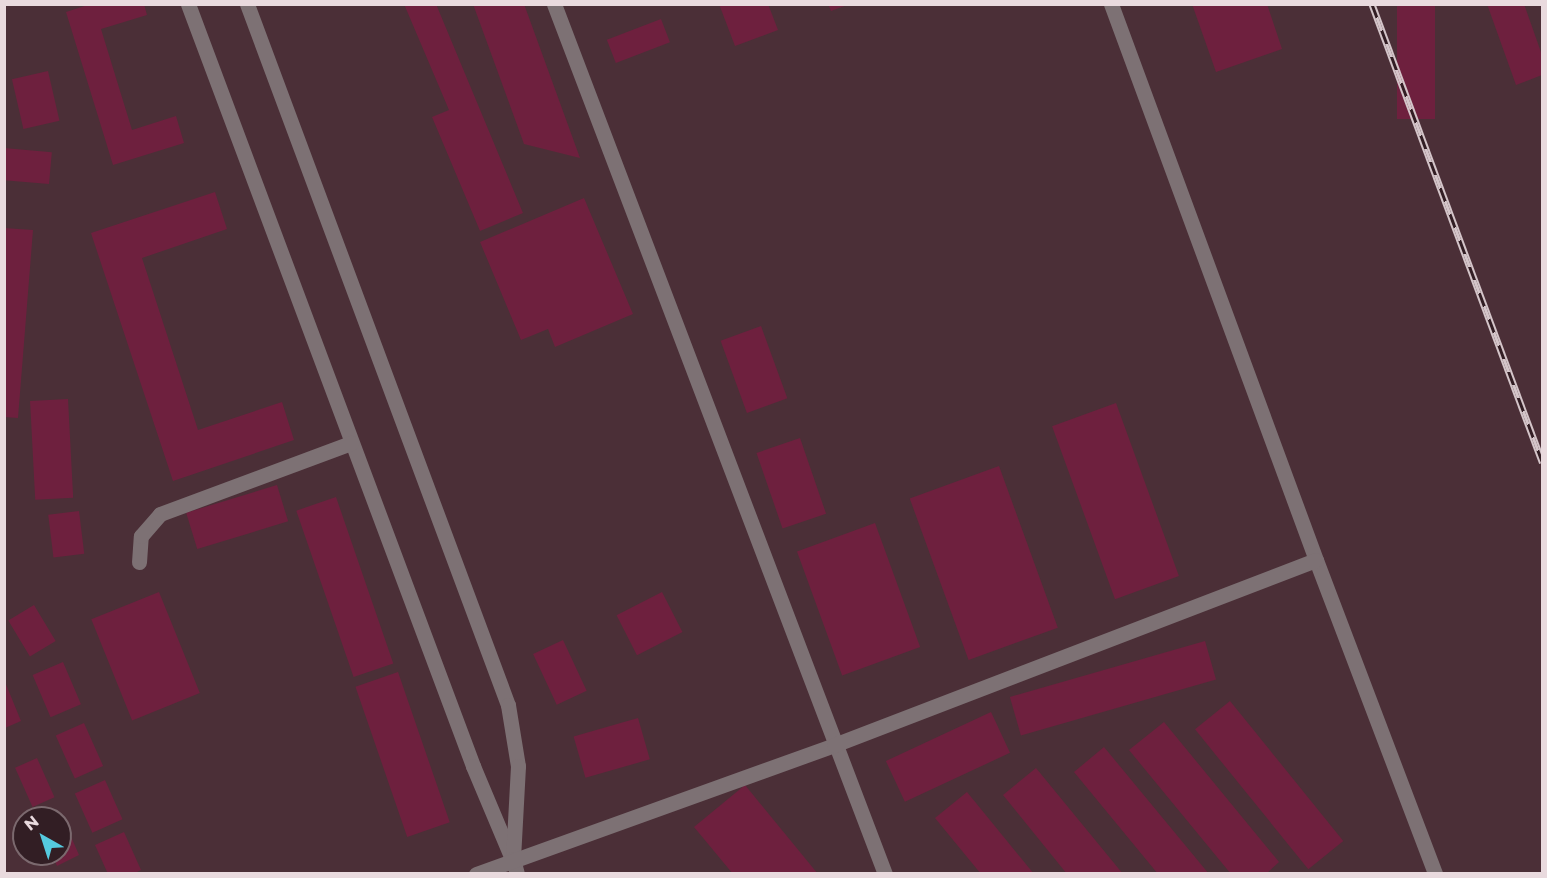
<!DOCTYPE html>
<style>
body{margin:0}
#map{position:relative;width:1547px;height:878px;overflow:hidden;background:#3d282e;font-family:Montserrat,sans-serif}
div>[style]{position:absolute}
.built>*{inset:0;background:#4b2f37}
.building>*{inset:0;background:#6e203e;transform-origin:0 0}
.minor>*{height:15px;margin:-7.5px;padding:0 7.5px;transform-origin:7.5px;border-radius:7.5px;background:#7d7174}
.rail>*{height:7px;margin-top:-3.5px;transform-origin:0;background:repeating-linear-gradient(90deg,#321e24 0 14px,#d4c5c9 0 28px);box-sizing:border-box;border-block:2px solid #d4c5c9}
span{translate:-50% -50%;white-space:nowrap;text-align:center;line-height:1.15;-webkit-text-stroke:5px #321e24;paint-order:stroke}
.frame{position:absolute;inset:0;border:6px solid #e9dade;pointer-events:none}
.north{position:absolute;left:12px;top:806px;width:60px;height:60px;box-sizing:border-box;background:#321e24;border:2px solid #7b696e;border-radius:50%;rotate:321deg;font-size:16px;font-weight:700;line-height:24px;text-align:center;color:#e9dade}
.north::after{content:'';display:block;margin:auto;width:21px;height:27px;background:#55cadf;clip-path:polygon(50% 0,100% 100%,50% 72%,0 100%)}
</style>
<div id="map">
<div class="built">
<i style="clip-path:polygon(evenodd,5px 5px,1542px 5px,1542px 873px,5px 874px,5px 5px,24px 818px,60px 818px,60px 854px,24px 854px,24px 818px)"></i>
</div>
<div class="building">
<i style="clip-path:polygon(91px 4px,144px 4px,147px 15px,101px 29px,132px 130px,176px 116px,184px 143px,113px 165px,66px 12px)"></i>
<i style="clip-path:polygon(404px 4px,436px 4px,523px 213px,480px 231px,432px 117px,449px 110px)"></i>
<i style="clip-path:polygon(473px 4px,524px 4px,580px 158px,524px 144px)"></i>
<i style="clip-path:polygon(719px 4px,768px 4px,778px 30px,735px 46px)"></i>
<i style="clip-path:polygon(828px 4px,847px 4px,847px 5px,831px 11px)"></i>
<i style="clip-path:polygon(1192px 4px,1267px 4px,1282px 49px,1216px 72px)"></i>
<i style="left:1397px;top:4px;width:38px;height:115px"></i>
<i style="clip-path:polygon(1487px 4px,1524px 4px,1542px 55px,1542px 75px,1516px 85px)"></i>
<i style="left:661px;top:19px;width:25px;height:58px;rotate:69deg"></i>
<i style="left:48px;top:71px;width:51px;height:37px;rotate:77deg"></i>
<i style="left:4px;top:148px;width:48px;height:32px;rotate:5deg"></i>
<i style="clip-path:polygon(215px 192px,227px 229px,142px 258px,198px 430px,282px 402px,294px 440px,173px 481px,91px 233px)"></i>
<i style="clip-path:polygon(584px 198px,633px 314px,555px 347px,548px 329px,521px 340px,480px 242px)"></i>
<i style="clip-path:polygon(4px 228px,33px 230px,18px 418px,4px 417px)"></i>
<i style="left:761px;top:326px;width:77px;height:43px;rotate:70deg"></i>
<i style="left:68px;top:399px;width:99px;height:38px;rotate:87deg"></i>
<i style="left:1116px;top:403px;width:184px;height:68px;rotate:70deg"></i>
<i style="left:800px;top:438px;width:80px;height:46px;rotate:71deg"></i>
<i style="left:999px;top:466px;width:172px;height:95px;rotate:70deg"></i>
<i style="left:277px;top:485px;width:38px;height:95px;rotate:73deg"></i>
<i style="left:336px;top:497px;width:176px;height:42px;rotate:71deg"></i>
<i style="left:79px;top:511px;width:43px;height:31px;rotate:83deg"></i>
<i style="left:875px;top:523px;width:132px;height:83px;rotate:70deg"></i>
<i style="left:159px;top:592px;width:109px;height:73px;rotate:68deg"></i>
<i style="left:662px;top:592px;width:45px;height:51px;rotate:63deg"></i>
<i style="left:34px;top:605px;width:42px;height:30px;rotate:59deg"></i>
<i style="left:563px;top:640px;width:56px;height:33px;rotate:65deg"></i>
<i style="left:1205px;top:641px;width:40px;height:203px;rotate:74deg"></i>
<i style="left:63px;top:662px;width:46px;height:33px;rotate:67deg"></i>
<i style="left:398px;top:672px;width:159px;height:45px;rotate:71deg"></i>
<i style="clip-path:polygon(5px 682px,21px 721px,5px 728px)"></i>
<i style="left:1230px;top:701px;width:180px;height:45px;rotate:51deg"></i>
<i style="left:991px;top:712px;width:45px;height:116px;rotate:65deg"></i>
<i style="left:638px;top:718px;width:43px;height:67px;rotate:74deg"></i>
<i style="clip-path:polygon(1164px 722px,1279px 862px,1266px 874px,1231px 874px,1129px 750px)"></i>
<i style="left:84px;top:723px;width:47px;height:31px;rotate:66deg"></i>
<i style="clip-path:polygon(1104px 747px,1209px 874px,1158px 874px,1074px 772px)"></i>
<i style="left:37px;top:758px;width:43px;height:24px;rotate:66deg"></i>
<i style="clip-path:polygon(1036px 768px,1123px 874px,1067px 874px,1003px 795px)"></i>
<i style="left:105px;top:780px;width:43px;height:33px;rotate:66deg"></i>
<i style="clip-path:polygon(745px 785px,818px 874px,733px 874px,694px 827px)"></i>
<i style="clip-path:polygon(967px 792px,1034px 874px,981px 874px,935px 818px)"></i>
<i style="clip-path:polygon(62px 816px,79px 855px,57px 866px,52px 854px,60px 854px,60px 817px)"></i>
<i style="clip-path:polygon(124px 832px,141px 870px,133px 874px,108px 874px,95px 845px)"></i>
</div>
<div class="minor">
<i style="left:188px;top:4px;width:814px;rotate:69.49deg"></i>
<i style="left:473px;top:766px;width:95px;rotate:67.2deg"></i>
<i style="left:247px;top:4px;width:748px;rotate:69.58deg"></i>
<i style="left:508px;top:705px;width:62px;rotate:80.7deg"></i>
<i style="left:518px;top:766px;width:93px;rotate:93.1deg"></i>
<i style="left:513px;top:859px;width:16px;rotate:75deg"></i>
<i style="left:554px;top:4px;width:931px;rotate:69.17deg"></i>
<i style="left:1111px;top:4px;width:593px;rotate:69.76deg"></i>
<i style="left:1316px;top:560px;width:336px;rotate:69.2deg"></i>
<i style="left:139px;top:562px;width:26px;rotate:-86deg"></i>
<i style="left:141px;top:536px;width:29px;rotate:-49deg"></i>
<i style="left:160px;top:514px;width:204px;rotate:-20.4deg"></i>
<i style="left:476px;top:874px;width:381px;rotate:-19.8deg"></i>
<i style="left:834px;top:745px;width:516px;rotate:-21deg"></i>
</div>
<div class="rail">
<i style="left:1372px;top:4px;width:489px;rotate:69.6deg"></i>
</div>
<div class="frame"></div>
<div class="north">N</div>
</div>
